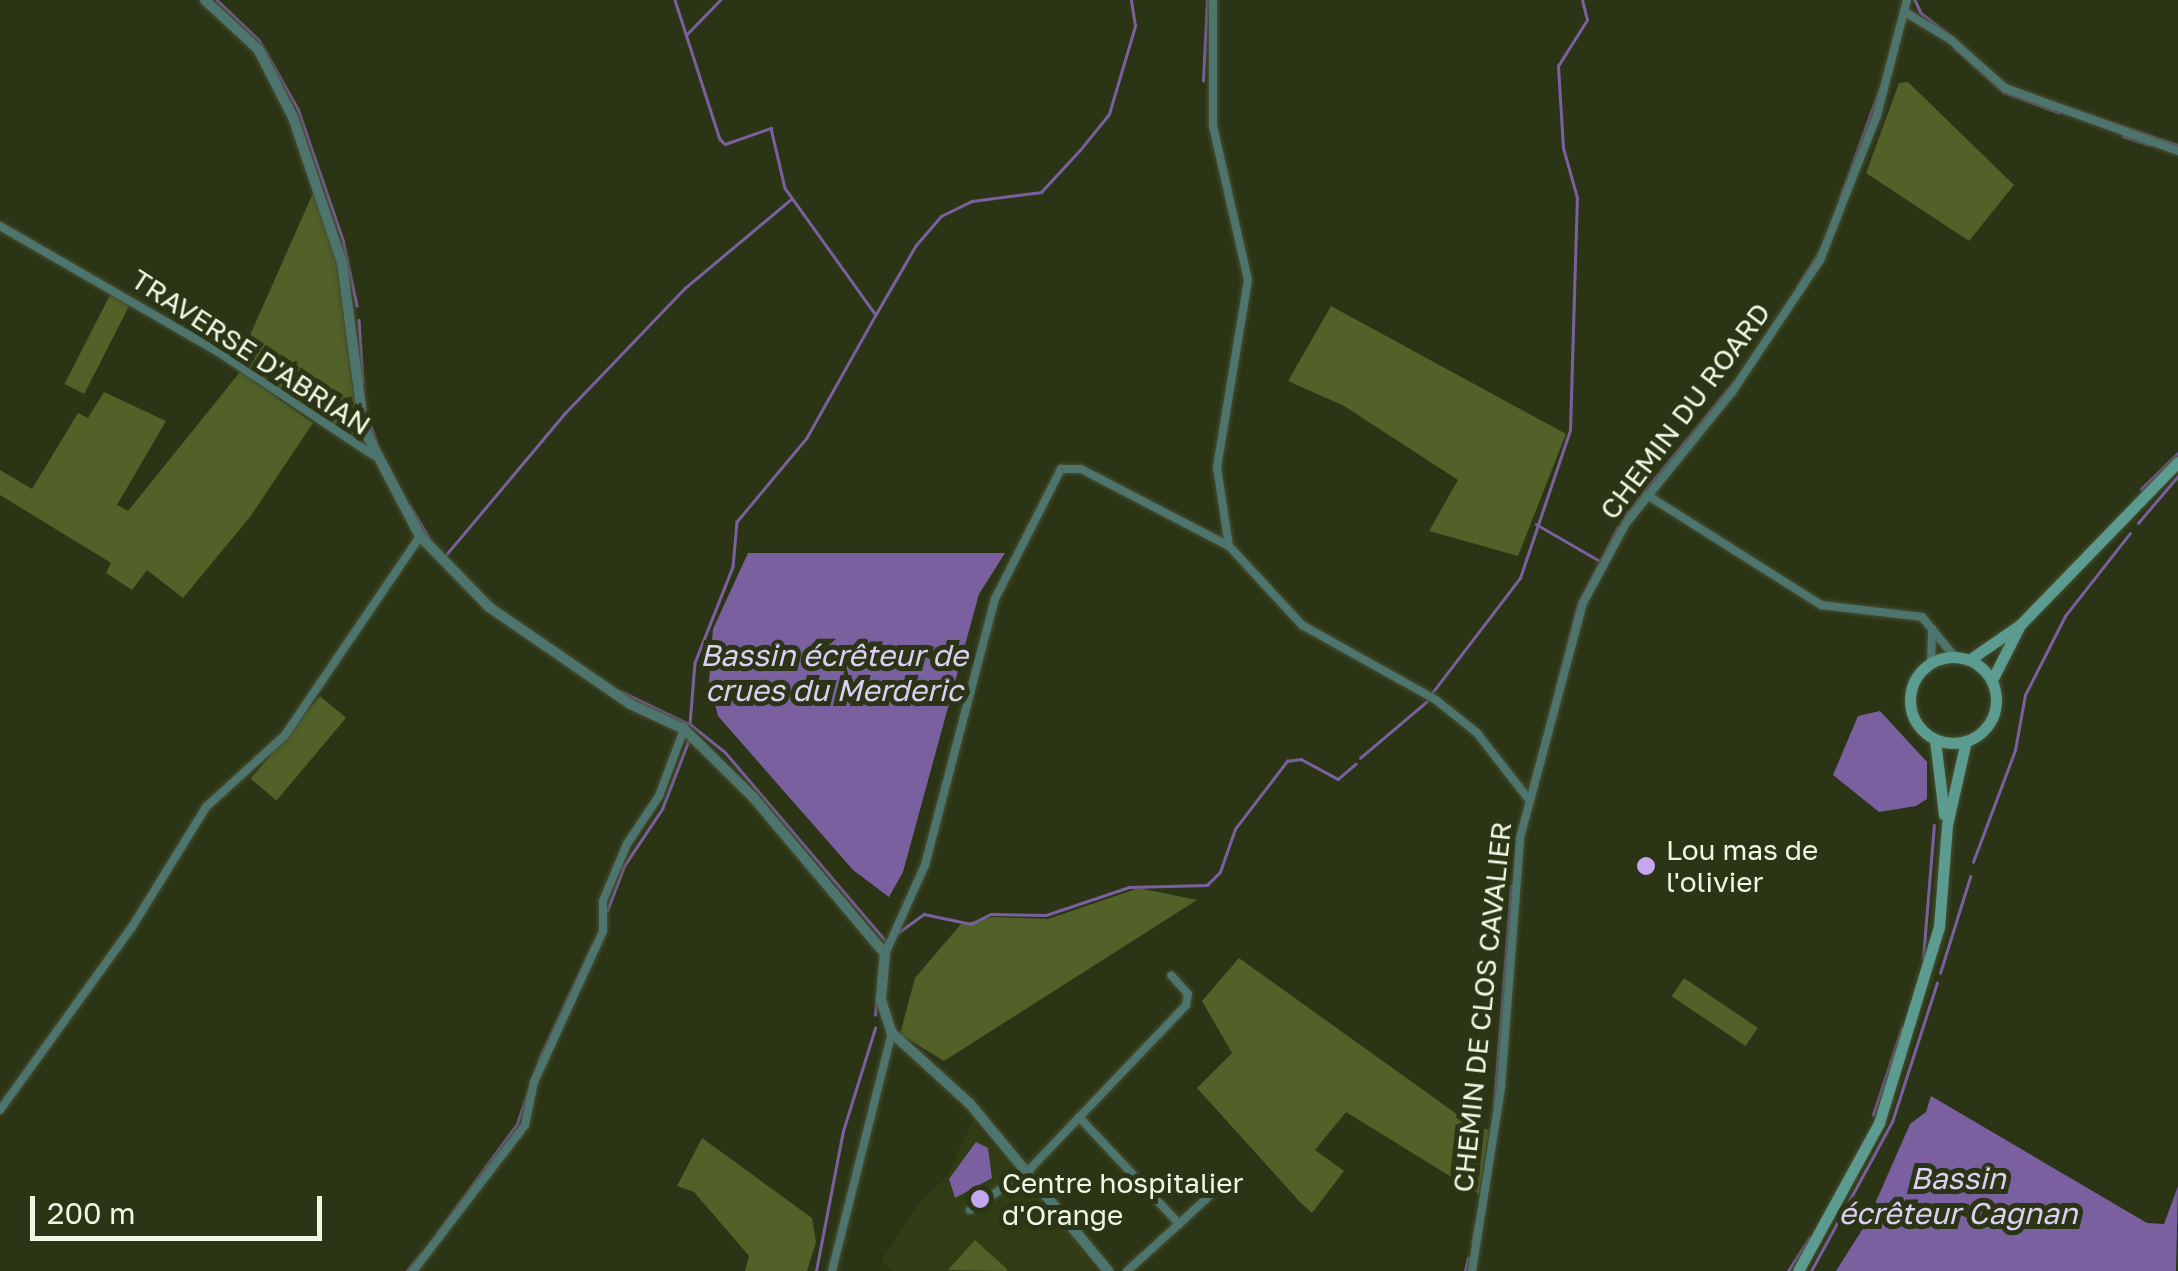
<!DOCTYPE html>
<meta charset="utf-8">
<style>
body{margin:0}
#map{position:relative;width:2178px;height:1271px;overflow:hidden;background:#2b3415;font-family:"Golos Text",sans-serif}
div>[style]{position:absolute}
.built>*{inset:0;background:#313c15}
.green>*{inset:0;background:#516128;transform-origin:0 0}
.water>*{inset:0;background:#7b609f}
.stream>*{height:2.5px;margin:-1.25px;padding:0 1.25px;transform-origin:1.25px;border-radius:1.25px;background:#7b609f}
.roads{filter:drop-shadow(0 0 2px #474f32) drop-shadow(0 0 2px #474f32)}
.minor>*{height:8px;margin:-4px;padding:0 4px;transform-origin:4px;border-radius:4px;background:#4e746e}
.tertiary>*{height:10px;margin:-5px;padding:0 5px;transform-origin:5px;border-radius:5px;background:#4e746e}
.secondary>*{height:11px;margin:-5.5px;padding:0 5.5px;transform-origin:5.5px;border-radius:5.5px;background:#5b9b90}
.secondary>.ring{margin:-5.5px;padding:0;box-sizing:content-box;background:none;border:11px solid #5b9b90;border-radius:50%}
.dots>*{width:28px;height:28px;translate:-50% -50%;box-sizing:border-box;border:5px solid #2b3415;border-radius:50%}
span{translate:-50% -50%;white-space:nowrap;text-align:center;line-height:1.15;-webkit-text-stroke:10px #2b3415;paint-order:stroke}
.street-label{font-size:28px;color:#f0f7e4}
.poi-label{font-size:28px;color:#f0f7e4}
.left{translate:0 -50%;text-align:left}
.water-label{font-size:30px;color:#ddcff4;font-style:italic}
.scale{position:absolute;left:30px;top:1196px;width:292px;height:45px;box-sizing:border-box;border:5px solid #f0f7e4;border-top:0;padding-left:12px;font-size:30px;line-height:35px;white-space:nowrap;color:#f0f7e4;-webkit-text-stroke:8px #2b3415;paint-order:stroke}
</style>
<div id="map">
<div class="built">
<i style="clip-path:polygon(972px 1122px,1065px 1227px,1096px 1271px,892px 1271px,881px 1261px,919px 1203px,946px 1178px)"></i>
</div>
<div class="green">
<i style="clip-path:polygon(1908px 82px,2014px 185px,1969px 241px,1866px 173px,1899px 83px)"></i>
<i style="clip-path:polygon(314px 191px,336px 260px,360px 443px,239px 360px)"></i>
<i style="left:110px;top:295px;width:22px;height:100px;rotate:27deg"></i>
<i style="clip-path:polygon(1331px 306px,1566px 434px,1518px 556px,1429px 531px,1458px 480px,1344px 406px,1288px 381px)"></i>
<i style="clip-path:polygon(240px 372px,313px 423px,250px 517px,183px 598px,147px 570px,132px 590px,106px 573px,111px 563px,0 495px,0 470px,32px 489px,78px 413px,88px 418px,104px 392px,166px 421px,117px 505px,128px 511px)"></i>
<i style="left:320px;top:696px;width:34px;height:108px;rotate:40deg"></i>
<i style="clip-path:polygon(1139px 888px,1197px 900px,944px 1061px,900px 1034px,915px 978px,961px 924px,992px 917px,1048px 919px)"></i>
<i style="clip-path:polygon(1239px 958px,1472px 1125px,1489px 1130px,1479px 1194px,1346px 1112px,1315px 1150px,1344px 1171px,1312px 1213px,1299px 1201px,1197px 1088px,1232px 1053px,1202px 1001px)"></i>
<i style="left:1684px;top:978px;width:89px;height:22px;rotate:34deg"></i>
<i style="clip-path:polygon(702px 1138px,812px 1218px,816px 1242px,807px 1271px,745px 1271px,749px 1256px,694px 1192px,677px 1186px)"></i>
<i style="clip-path:polygon(975px 1240px,1007px 1269px,1007px 1271px,948px 1270px)"></i>
</div>
<div class="water">
<i style="clip-path:polygon(748px 553px,1005px 553px,979px 594px,903px 872px,889px 897px,853px 870px,718px 716px,709px 682px,713px 629px)"></i>
<i style="clip-path:polygon(1880px 711px,1927px 762px,1927px 799px,1916px 806px,1879px 812px,1833px 775px,1858px 716px)"></i>
<i style="clip-path:polygon(1931px 1096px,2147px 1223px,2164px 1224px,2178px 1186px,2176px 1271px,1836px 1271px,1867px 1222px,1910px 1124px,1926px 1112px)"></i>
<i style="clip-path:polygon(976px 1142px,988px 1148px,992px 1178px,955px 1198px,949px 1179px)"></i>
</div>
<div class="stream">
<i style="left:217px;top:0;width:58px;rotate:43.6deg"></i>
<i style="left:259px;top:40px;width:79px;rotate:60.5deg"></i>
<i style="left:298px;top:109px;width:139px;rotate:71deg"></i>
<i style="left:343px;top:240px;width:67px;rotate:78deg"></i>
<i style="left:675px;top:0;width:146px;rotate:72.1deg"></i>
<i style="left:720px;top:139px;width:7px;rotate:45deg"></i>
<i style="left:725px;top:144px;width:49px;rotate:-19.2deg"></i>
<i style="left:771px;top:128px;width:62px;rotate:76.9deg"></i>
<i style="left:785px;top:188px;width:156px;rotate:54.4deg"></i>
<i style="left:876px;top:315px;width:141px;rotate:119.3deg"></i>
<i style="left:807px;top:438px;width:109px;rotate:129.8deg"></i>
<i style="left:737px;top:522px;width:45px;rotate:95.1deg"></i>
<i style="left:733px;top:567px;width:103px;rotate:111.6deg"></i>
<i style="left:695px;top:663px;width:61px;rotate:94.7deg"></i>
<i style="left:690px;top:724px;width:45px;rotate:38.7deg"></i>
<i style="left:725px;top:752px;width:248px;rotate:49.6deg"></i>
<i style="left:1915px;top:0;width:14px;rotate:65deg"></i>
<i style="left:1921px;top:13px;width:43px;rotate:37.4deg"></i>
<i style="left:686px;top:35px;width:49px;rotate:-45.8deg"></i>
<i style="left:1955px;top:48px;width:66px;rotate:41.9deg"></i>
<i style="left:2004px;top:92px;width:58px;rotate:20.3deg"></i>
<i style="left:1203px;top:81px;width:81px;rotate:-87.2deg"></i>
<i style="left:2075px;top:110px;width:109px;rotate:18.8deg"></i>
<i style="left:2123px;top:136px;width:28px;rotate:18deg"></i>
<i style="left:1840px;top:198px;width:117px;rotate:-70deg"></i>
<i style="left:1797px;top:287px;width:41px;rotate:-57.8deg"></i>
<i style="left:876px;top:314px;width:80px;rotate:-59.9deg"></i>
<i style="left:916px;top:245px;width:38px;rotate:-49deg"></i>
<i style="left:941px;top:216px;width:34px;rotate:-26deg"></i>
<i style="left:972px;top:201px;width:70px;rotate:-7.4deg"></i>
<i style="left:1041px;top:192px;width:57px;rotate:-47.1deg"></i>
<i style="left:1080px;top:150px;width:46px;rotate:-51.1deg"></i>
<i style="left:1109px;top:114px;width:92px;rotate:-73.5deg"></i>
<i style="left:1135px;top:26px;width:26px;rotate:-99deg"></i>
<i style="left:359px;top:320px;width:63px;rotate:86.4deg"></i>
<i style="left:367px;top:416px;width:27px;rotate:70deg"></i>
<i style="left:2141px;top:489px;width:52px;rotate:-44.2deg"></i>
<i style="left:410px;top:506px;width:37px;rotate:59deg"></i>
<i style="left:1624px;top:516px;width:172px;rotate:-50.7deg"></i>
<i style="left:2138px;top:523px;width:62px;rotate:-49.6deg"></i>
<i style="left:1536px;top:524px;width:72px;rotate:30.1deg"></i>
<i style="left:445px;top:556px;width:185px;rotate:-50deg"></i>
<i style="left:564px;top:414px;width:175px;rotate:-46.2deg"></i>
<i style="left:685px;top:288px;width:137px;rotate:-40deg"></i>
<i style="left:620px;top:691px;width:76px;rotate:25.6deg"></i>
<i style="left:1432px;top:693px;width:145px;rotate:-52.6deg"></i>
<i style="left:1520px;top:578px;width:156px;rotate:-71.3deg"></i>
<i style="left:1570px;top:430px;width:232px;rotate:-88.3deg"></i>
<i style="left:1577px;top:198px;width:52px;rotate:-105.6deg"></i>
<i style="left:1563px;top:148px;width:82px;rotate:-93.5deg"></i>
<i style="left:1558px;top:66px;width:54px;rotate:-57.8deg"></i>
<i style="left:1587px;top:20px;width:21px;rotate:-104deg"></i>
<i style="left:1555px;top:693px;width:92px;rotate:-75.5deg"></i>
<i style="left:1578px;top:604px;width:87px;rotate:-62.5deg"></i>
<i style="left:1360px;top:758px;width:87px;rotate:-40.3deg"></i>
<i style="left:1973px;top:862px;width:120px;rotate:-69.4deg"></i>
<i style="left:2015px;top:750px;width:56px;rotate:-79.7deg"></i>
<i style="left:2025px;top:695px;width:89px;rotate:-63.1deg"></i>
<i style="left:2065px;top:616px;width:105px;rotate:-51.9deg"></i>
<i style="left:607px;top:911px;width:48px;rotate:-69.3deg"></i>
<i style="left:624px;top:866px;width:69px;rotate:-56.3deg"></i>
<i style="left:662px;top:809px;width:72px;rotate:-68.8deg"></i>
<i style="left:899px;top:932px;width:31px;rotate:-36deg"></i>
<i style="left:924px;top:914px;width:48px;rotate:12deg"></i>
<i style="left:971px;top:924px;width:22px;rotate:-27deg"></i>
<i style="left:991px;top:914px;width:55px;rotate:1deg"></i>
<i style="left:1046px;top:915px;width:88px;rotate:-18.6deg"></i>
<i style="left:1129px;top:887px;width:78px;rotate:-1.5deg"></i>
<i style="left:1207px;top:885px;width:18px;rotate:-45deg"></i>
<i style="left:1220px;top:872px;width:46px;rotate:-70.8deg"></i>
<i style="left:1235px;top:829px;width:86px;rotate:-52.6deg"></i>
<i style="left:1287px;top:761px;width:14px;rotate:-8deg"></i>
<i style="left:1301px;top:759px;width:42px;rotate:28.4deg"></i>
<i style="left:1338px;top:779px;width:23px;rotate:-41deg"></i>
<i style="left:1923px;top:958px;width:133px;rotate:-85.3deg"></i>
<i style="left:1940px;top:973px;width:101px;rotate:-72.6deg"></i>
<i style="left:875px;top:1015px;width:58px;rotate:-85.1deg"></i>
<i style="left:1494px;top:1105px;width:219px;rotate:-85.5deg"></i>
<i style="left:1873px;top:1115px;width:92px;rotate:-71.6deg"></i>
<i style="left:438px;top:1232px;width:134px;rotate:-53.8deg"></i>
<i style="left:517px;top:1124px;width:71px;rotate:-71.1deg"></i>
<i style="left:540px;top:1057px;width:123px;rotate:-64.9deg"></i>
<i style="left:1472px;top:1244px;width:22px;rotate:-80deg"></i>
<i style="left:407px;top:1271px;width:22px;rotate:-51deg"></i>
<i style="left:816px;top:1271px;width:143px;rotate:-79.1deg"></i>
<i style="left:843px;top:1131px;width:108px;rotate:-72.7deg"></i>
<i style="left:1465px;top:1271px;width:13px;rotate:-77deg"></i>
<i style="left:1788px;top:1271px;width:40px;rotate:-57.1deg"></i>
<i style="left:1811px;top:1271px;width:170px;rotate:-61.5deg"></i>
<i style="left:1892px;top:1122px;width:146px;rotate:-72.1deg"></i>
</div>
<div class="roads">
<div class="minor">
<i style="left:1213px;top:0;width:126px;rotate:90deg"></i>
<i style="left:1213px;top:126px;width:158px;rotate:77.2deg"></i>
<i style="left:1248px;top:280px;width:190px;rotate:99.4deg"></i>
<i style="left:1217px;top:467px;width:80px;rotate:81.4deg"></i>
<i style="left:1229px;top:546px;width:108px;rotate:47.3deg"></i>
<i style="left:1302px;top:625px;width:154px;rotate:29.2deg"></i>
<i style="left:1436px;top:700px;width:53px;rotate:38.8deg"></i>
<i style="left:1477px;top:733px;width:81px;rotate:52deg"></i>
<i style="left:1905px;top:12px;width:54px;rotate:31.3deg"></i>
<i style="left:1951px;top:40px;width:72px;rotate:41.6deg"></i>
<i style="left:2005px;top:88px;width:184px;rotate:20deg"></i>
<i style="left:0;top:226px;width:248px;rotate:30deg"></i>
<i style="left:215px;top:350px;width:190px;rotate:33.6deg"></i>
<i style="left:1647px;top:495px;width:206px;rotate:32.3deg"></i>
<i style="left:1821px;top:605px;width:102px;rotate:6.8deg"></i>
<i style="left:1922px;top:617px;width:52px;rotate:50.5deg"></i>
<i style="left:1931px;top:662px;width:33px;rotate:-88deg"></i>
<i style="left:885px;top:954px;width:98px;rotate:-65.8deg"></i>
<i style="left:925px;top:865px;width:275px;rotate:-75.3deg"></i>
<i style="left:995px;top:599px;width:146px;rotate:-63.1deg"></i>
<i style="left:1061px;top:469px;width:20px"></i>
<i style="left:1081px;top:469px;width:167px;rotate:27.5deg"></i>
<i style="left:0;top:1110px;width:226px;rotate:-54.2deg"></i>
<i style="left:132px;top:927px;width:141px;rotate:-58.3deg"></i>
<i style="left:206px;top:807px;width:107px;rotate:-42.3deg"></i>
<i style="left:285px;top:735px;width:240px;rotate:-55.8deg"></i>
<i style="left:1079px;top:1117px;width:146px;rotate:46.9deg"></i>
<i style="left:1179px;top:1224px;width:70px;rotate:137.9deg"></i>
<i style="left:970px;top:1210px;width:71px;rotate:-34.1deg"></i>
<i style="left:1029px;top:1170px;width:228px;rotate:-46.4deg"></i>
<i style="left:1186px;top:1005px;width:11px;rotate:-80deg"></i>
<i style="left:1188px;top:994px;width:25px;rotate:-132deg"></i>
<i style="left:1179px;top:1224px;width:60px;rotate:-43deg"></i>
<i style="left:413px;top:1271px;width:184px;rotate:-52.5deg"></i>
<i style="left:525px;top:1125px;width:44px;rotate:-78.2deg"></i>
<i style="left:534px;top:1082px;width:166px;rotate:-65.4deg"></i>
<i style="left:603px;top:931px;width:30px;rotate:-90deg"></i>
<i style="left:603px;top:901px;width:62px;rotate:-67.2deg"></i>
<i style="left:627px;top:844px;width:58px;rotate:-56.3deg"></i>
<i style="left:659px;top:796px;width:72px;rotate:-69.5deg"></i>
<i style="left:832px;top:1271px;width:245px;rotate:-75.9deg"></i>
<i style="left:1472px;top:1271px;width:186px;rotate:-81deg"></i>
<i style="left:1501px;top:1087px;width:250px;rotate:-85.6deg"></i>
<i style="left:1520px;top:838px;width:243px;rotate:-75deg"></i>
<i style="left:1583px;top:603px;width:91px;rotate:-61.7deg"></i>
<i style="left:1626px;top:523px;width:169px;rotate:-51deg"></i>
<i style="left:1732px;top:392px;width:159px;rotate:-56.3deg"></i>
<i style="left:1820px;top:260px;width:156px;rotate:-68.5deg"></i>
<i style="left:1877px;top:115px;width:119px;rotate:-75.4deg"></i>
</div>
<div class="tertiary">
<i style="left:205px;top:0;width:72px;rotate:42.8deg"></i>
<i style="left:258px;top:49px;width:76px;rotate:62.8deg"></i>
<i style="left:293px;top:117px;width:154px;rotate:71.4deg"></i>
<i style="left:342px;top:263px;width:167px;rotate:82.5deg"></i>
<i style="left:364px;top:429px;width:121px;rotate:62.4deg"></i>
<i style="left:420px;top:536px;width:99px;rotate:45.8deg"></i>
<i style="left:489px;top:607px;width:171px;rotate:34.5deg"></i>
<i style="left:630px;top:704px;width:60px;rotate:24.8deg"></i>
<i style="left:684px;top:729px;width:97px;rotate:44.6deg"></i>
<i style="left:753px;top:797px;width:205px;rotate:49.9deg"></i>
<i style="left:885px;top:954px;width:46px;rotate:95deg"></i>
<i style="left:881px;top:1000px;width:35px;rotate:72deg"></i>
<i style="left:892px;top:1033px;width:105px;rotate:42.3deg"></i>
<i style="left:970px;top:1104px;width:217px;rotate:50.4deg"></i>
</div>
<div class="secondary">
<i class="ring" style="left:1910px;top:657px;width:75px;height:75px"></i>
<i style="left:1969px;top:660px;width:62px;rotate:-34.5deg"></i>
<i style="left:2020px;top:625px;width:227px;rotate:-45.9deg"></i>
<i style="left:1992px;top:680px;width:57px;rotate:-63deg"></i>
<i style="left:1935px;top:740px;width:75px;rotate:83.1deg"></i>
<i style="left:1798px;top:1271px;width:169px;rotate:-61.3deg"></i>
<i style="left:1879px;top:1123px;width:205px;rotate:-73deg"></i>
<i style="left:1939px;top:927px;width:102px;rotate:-85.5deg"></i>
<i style="left:1947px;top:825px;width:86px;rotate:-77.3deg"></i>
</div>
</div>
<div class="dots">
<i style="left:1646px;top:866px;background:#c5a7f1"></i>
<i style="left:980px;top:1199px;background:#c5a7f1"></i>
</div>
<div class="street-label">
<span style="left:251px;top:352px;rotate:33deg">TRAVERSE D'ABRIAN</span>
<span style="left:1685px;top:411px;rotate:-53deg">CHEMIN DU ROARD</span>
<span style="left:1482px;top:1007px;rotate:-84deg">CHEMIN DE CLOS CAVALIER</span>
</div>
<div class="poi-label">
<span class="left" style="left:1666px;top:866px">Lou mas de<br>l'olivier</span>
<span class="left" style="left:1002px;top:1199px">Centre hospitalier<br>d'Orange</span>
</div>
<div class="water-label">
<span style="left:834px;top:672px">Bassin écrêteur de<br>crues du Merderic</span>
<span style="left:1958px;top:1195px">Bassin<br>écrêteur Cagnan</span>
</div>
<div class="scale">200 m</div>
</div>
